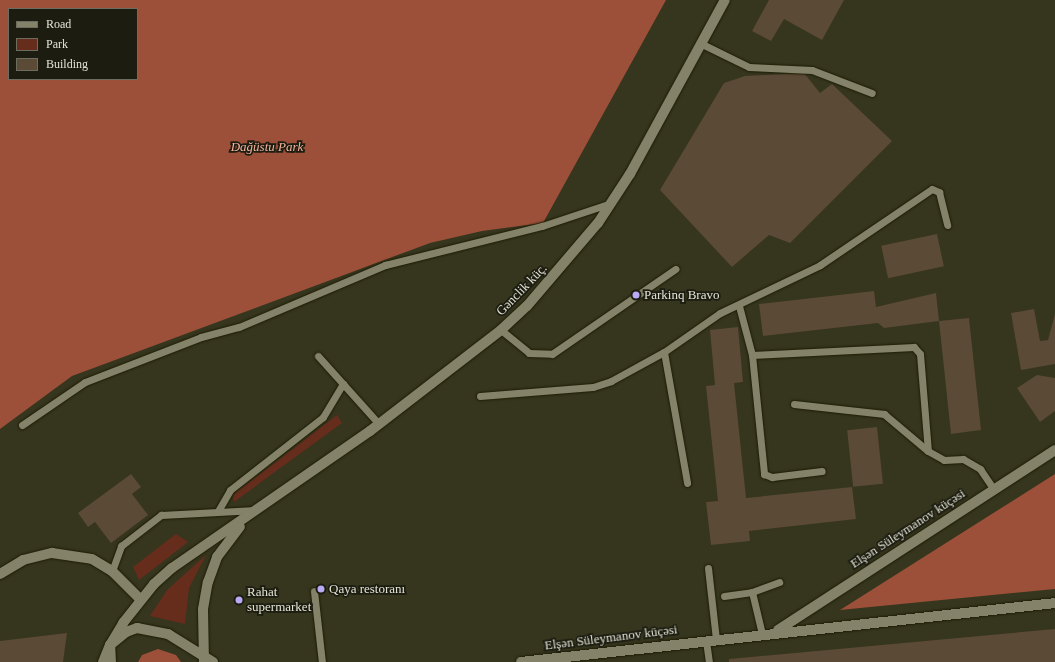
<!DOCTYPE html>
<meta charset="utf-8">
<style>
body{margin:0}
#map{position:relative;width:1055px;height:662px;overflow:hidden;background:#36351d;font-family:Georgia,serif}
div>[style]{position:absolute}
.green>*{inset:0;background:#662d1c}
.forest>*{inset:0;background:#9c5039}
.building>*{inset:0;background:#5b4a35;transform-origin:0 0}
.roads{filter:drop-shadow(0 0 1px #1d1c05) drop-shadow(0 0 1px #1d1c05)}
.lane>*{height:7px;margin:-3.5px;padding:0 3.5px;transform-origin:3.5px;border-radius:3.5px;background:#848369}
.street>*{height:10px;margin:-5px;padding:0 5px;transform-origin:5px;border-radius:5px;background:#848369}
.secondary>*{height:10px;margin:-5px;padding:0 5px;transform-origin:5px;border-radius:5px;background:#848369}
.dots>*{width:11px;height:11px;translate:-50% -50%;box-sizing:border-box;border:2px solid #1c1c11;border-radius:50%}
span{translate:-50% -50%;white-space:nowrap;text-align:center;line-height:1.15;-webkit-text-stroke:3.5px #1c1c11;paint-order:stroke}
.park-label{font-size:13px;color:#f4b29e;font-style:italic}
.street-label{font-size:13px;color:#e3e3d5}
.poi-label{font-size:13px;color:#e3e3d5}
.left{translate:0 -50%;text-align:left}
.legend{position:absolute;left:8px;top:8px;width:130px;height:72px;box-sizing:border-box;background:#1c1c11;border:1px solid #6c6c5f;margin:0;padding:5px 7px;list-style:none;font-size:12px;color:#e3e3d5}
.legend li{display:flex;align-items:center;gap:8px;height:20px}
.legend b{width:20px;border:1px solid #6c6c5f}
</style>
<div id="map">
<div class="green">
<i style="clip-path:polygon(337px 415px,342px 423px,234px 502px,233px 495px)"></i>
<i style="clip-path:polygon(176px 534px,188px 542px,139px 580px,133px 567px)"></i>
<i style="clip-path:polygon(206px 555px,189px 588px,185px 624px,150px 616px,167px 590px)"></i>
</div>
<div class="forest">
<i style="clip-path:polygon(evenodd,0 0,666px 0,543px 223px,482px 231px,430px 243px,72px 376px,0 429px,0 0,9px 9px,137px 9px,137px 79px,9px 79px,9px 9px)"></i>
<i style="clip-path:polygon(1055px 474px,1055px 589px,840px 610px)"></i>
<i style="clip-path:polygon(158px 649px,176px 655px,181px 662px,138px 662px,142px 655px)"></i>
</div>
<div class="building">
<i style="clip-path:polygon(769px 0,844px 0,822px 40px,784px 19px,771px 41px,752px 31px)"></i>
<i style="clip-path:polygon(804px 73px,820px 93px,832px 84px,892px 141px,790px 243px,769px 235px,732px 267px,660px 190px,724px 83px,745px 76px)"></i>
<i style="left:937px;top:234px;width:33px;height:57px;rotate:78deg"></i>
<i style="clip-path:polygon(874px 291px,876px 307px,936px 293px,939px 321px,969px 318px,981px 430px,951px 434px,939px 321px,884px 328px,878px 323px,763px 336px,759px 304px)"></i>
<i style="clip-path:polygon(1034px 309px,1040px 341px,1048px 340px,1055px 314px,1055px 364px,1021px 370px,1011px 313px)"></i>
<i style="clip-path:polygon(738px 327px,743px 382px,734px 383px,746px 498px,852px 487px,856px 519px,749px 531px,750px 541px,711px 545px,706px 502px,718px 501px,706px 386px,715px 385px,710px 330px)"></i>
<i style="clip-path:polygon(1037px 375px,1055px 378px,1055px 411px,1040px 422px,1017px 388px)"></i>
<i style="left:877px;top:427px;width:57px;height:30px;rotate:84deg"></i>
<i style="clip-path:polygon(131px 474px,141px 487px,132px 494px,148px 515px,111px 543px,95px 522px,88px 527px,78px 513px)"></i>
<i style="clip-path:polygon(1055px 629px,1055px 662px,729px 662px,729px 659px)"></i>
<i style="clip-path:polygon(67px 633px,63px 662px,0 662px,0 641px)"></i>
</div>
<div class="roads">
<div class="lane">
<i style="left:702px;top:44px;width:52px;rotate:26.1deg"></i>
<i style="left:749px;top:67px;width:63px;rotate:2.7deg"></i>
<i style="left:812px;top:70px;width:64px;rotate:21deg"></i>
<i style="left:739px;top:306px;width:51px;rotate:75.1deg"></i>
<i style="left:752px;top:355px;width:120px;rotate:84.2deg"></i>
<i style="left:764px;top:474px;width:9px;rotate:21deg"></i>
<i style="left:772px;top:477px;width:50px;rotate:-6.8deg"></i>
<i style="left:501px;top:330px;width:36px;rotate:39deg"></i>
<i style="left:529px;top:353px;width:23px;rotate:2deg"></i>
<i style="left:552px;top:354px;width:150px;rotate:-34.6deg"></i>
<i style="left:664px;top:352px;width:133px;rotate:80deg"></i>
<i style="left:752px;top:355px;width:162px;rotate:-2.8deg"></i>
<i style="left:914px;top:347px;width:9px;rotate:49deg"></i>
<i style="left:920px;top:354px;width:97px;rotate:85.3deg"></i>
<i style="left:928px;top:451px;width:18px;rotate:29deg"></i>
<i style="left:944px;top:460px;width:19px;rotate:-3deg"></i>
<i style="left:963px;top:459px;width:20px;rotate:30deg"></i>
<i style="left:980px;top:469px;width:23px;rotate:56deg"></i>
<i style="left:318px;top:356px;width:91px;rotate:48.1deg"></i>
<i style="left:480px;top:396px;width:113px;rotate:-4.6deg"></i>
<i style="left:593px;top:387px;width:19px;rotate:-18deg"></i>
<i style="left:611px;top:381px;width:60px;rotate:-28.7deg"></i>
<i style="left:664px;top:352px;width:68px;rotate:-34.9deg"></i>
<i style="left:720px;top:313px;width:111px;rotate:-25.6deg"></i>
<i style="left:820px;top:265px;width:135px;rotate:-34.2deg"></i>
<i style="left:932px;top:189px;width:8px;rotate:23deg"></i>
<i style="left:939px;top:192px;width:34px;rotate:76deg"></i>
<i style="left:794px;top:404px;width:91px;rotate:6.3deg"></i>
<i style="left:884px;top:414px;width:57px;rotate:40.1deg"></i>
<i style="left:22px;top:425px;width:76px;rotate:-34.3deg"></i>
<i style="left:85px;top:382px;width:124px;rotate:-21.2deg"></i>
<i style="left:201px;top:337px;width:39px;rotate:-15deg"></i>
<i style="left:239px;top:327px;width:159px;rotate:-23deg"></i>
<i style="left:385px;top:265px;width:162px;rotate:-14deg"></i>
<i style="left:542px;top:226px;width:73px;rotate:-18.4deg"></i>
<i style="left:218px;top:511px;width:24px;rotate:-60deg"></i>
<i style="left:230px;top:490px;width:118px;rotate:-38.1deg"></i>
<i style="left:323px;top:417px;width:39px;rotate:-59deg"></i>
<i style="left:708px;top:568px;width:71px;rotate:83.6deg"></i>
<i style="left:112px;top:571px;width:27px;rotate:-70deg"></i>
<i style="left:121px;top:546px;width:51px;rotate:-37.8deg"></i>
<i style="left:161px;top:515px;width:95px;rotate:-3deg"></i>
<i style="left:314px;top:591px;width:71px;rotate:83.6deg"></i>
<i style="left:752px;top:592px;width:43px;rotate:76.6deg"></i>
<i style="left:724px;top:596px;width:28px;rotate:-8deg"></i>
<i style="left:752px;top:592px;width:29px;rotate:-20deg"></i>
<i style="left:706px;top:641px;width:21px;rotate:82deg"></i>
</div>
<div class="street">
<i style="left:0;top:574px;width:27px;rotate:-31deg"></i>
<i style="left:23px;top:560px;width:30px;rotate:-14deg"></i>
<i style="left:52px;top:553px;width:40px;rotate:8.5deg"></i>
<i style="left:92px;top:559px;width:23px;rotate:31deg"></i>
<i style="left:112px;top:571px;width:40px;rotate:45deg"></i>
<i style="left:778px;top:630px;width:330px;rotate:-33deg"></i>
<i style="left:521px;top:662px;width:537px;rotate:-6.3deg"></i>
</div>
<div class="secondary">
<i style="left:103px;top:662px;width:18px;rotate:-68deg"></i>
<i style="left:110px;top:645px;width:21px;rotate:-39deg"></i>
<i style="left:126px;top:632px;width:12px;rotate:-20deg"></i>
<i style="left:137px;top:628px;width:32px;rotate:11deg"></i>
<i style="left:168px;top:634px;width:53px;rotate:31.9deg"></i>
<i style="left:111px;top:662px;width:17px;rotate:-93deg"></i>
<i style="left:110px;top:645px;width:26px;rotate:-59deg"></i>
<i style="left:123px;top:623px;width:50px;rotate:-51.5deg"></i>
<i style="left:154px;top:584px;width:24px;rotate:-42deg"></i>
<i style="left:172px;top:568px;width:241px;rotate:-34.7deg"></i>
<i style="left:370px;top:431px;width:165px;rotate:-37.6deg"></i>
<i style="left:501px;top:330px;width:35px;rotate:-43deg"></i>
<i style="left:527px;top:306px;width:109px;rotate:-49.5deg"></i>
<i style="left:598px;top:223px;width:59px;rotate:-56.9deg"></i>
<i style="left:630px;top:174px;width:198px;rotate:-61.4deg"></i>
<i style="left:204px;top:662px;width:53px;rotate:-91.1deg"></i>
<i style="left:203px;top:609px;width:27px;rotate:-80deg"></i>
<i style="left:208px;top:582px;width:27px;rotate:-70deg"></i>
<i style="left:217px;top:557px;width:38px;rotate:-53deg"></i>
</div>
</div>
<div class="dots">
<i style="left:636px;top:295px;background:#baaaf6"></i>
<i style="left:321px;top:589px;background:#baaaf6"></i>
<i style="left:239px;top:600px;background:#baaaf6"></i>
</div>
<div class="park-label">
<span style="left:267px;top:147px">Dağüstu Park</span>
</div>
<div class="street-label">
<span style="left:522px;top:290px;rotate:-46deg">Gənclik küç.</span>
<span style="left:908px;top:529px;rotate:-33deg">Elşən Süleymanov küçəsi</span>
<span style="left:611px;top:638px;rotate:-7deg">Elşən Süleymanov küçəsi</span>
</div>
<div class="poi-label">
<span class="left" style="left:644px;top:295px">Parkinq Bravo</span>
<span class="left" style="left:329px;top:589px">Qaya restoranı</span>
<span class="left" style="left:247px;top:600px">Rahat<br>supermarket</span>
</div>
<ul class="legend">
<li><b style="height:5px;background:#848369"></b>Road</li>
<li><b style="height:11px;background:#662d1c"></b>Park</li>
<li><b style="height:11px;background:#5b4a35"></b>Building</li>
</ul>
</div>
